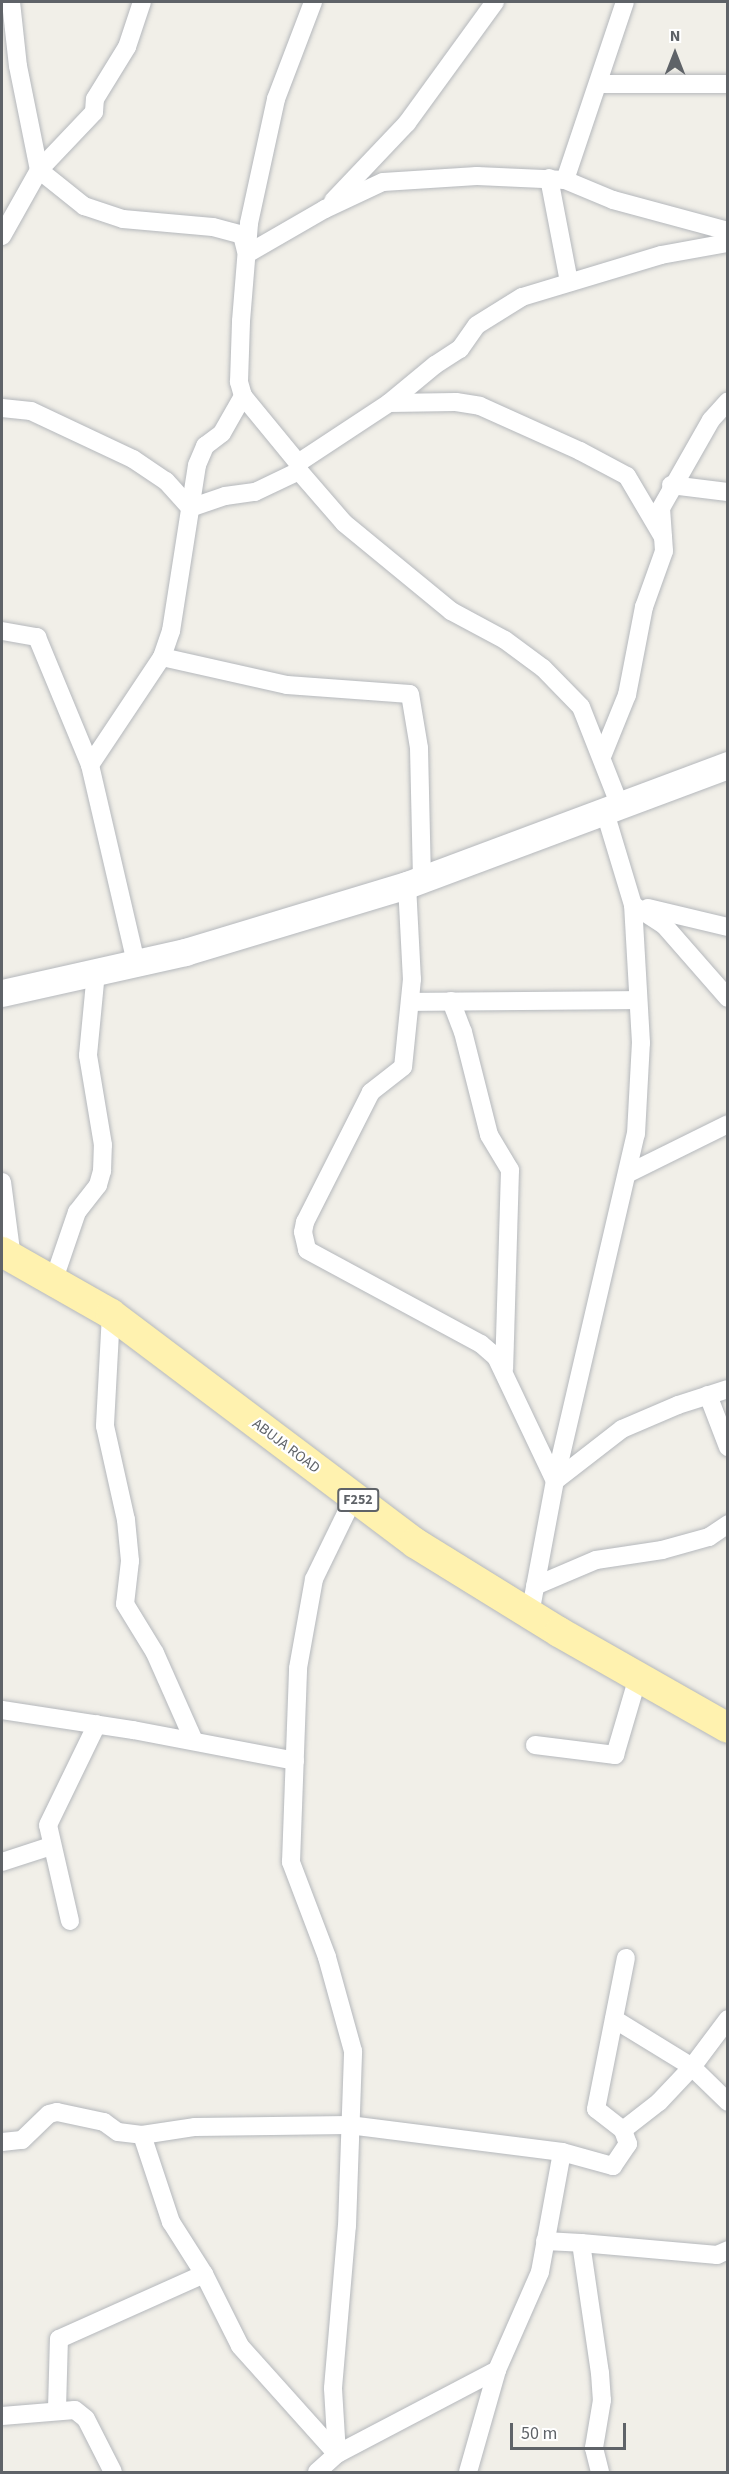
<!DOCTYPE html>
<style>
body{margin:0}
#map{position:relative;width:729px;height:2474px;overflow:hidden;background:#f1efe8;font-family:"Source Sans 3",sans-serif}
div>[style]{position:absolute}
.roads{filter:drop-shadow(0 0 2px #b5b8bc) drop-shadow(0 0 2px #b5b8bc)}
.street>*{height:18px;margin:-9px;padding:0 9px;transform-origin:9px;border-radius:9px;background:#fff}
.secondary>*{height:27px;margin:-13.5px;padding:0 13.5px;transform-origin:13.5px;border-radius:13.5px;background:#fff}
.primary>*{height:30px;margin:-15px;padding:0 15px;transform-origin:15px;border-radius:15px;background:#fff2af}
span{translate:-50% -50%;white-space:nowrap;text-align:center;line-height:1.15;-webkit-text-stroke:4.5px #fff;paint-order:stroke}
.shield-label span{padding:2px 4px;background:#fff;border:2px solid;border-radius:4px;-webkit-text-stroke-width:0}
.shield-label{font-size:14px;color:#5f6368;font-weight:700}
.street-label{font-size:15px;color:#5f6368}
.frame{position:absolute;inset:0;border:3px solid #5f6368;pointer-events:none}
.north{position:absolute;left:645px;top:24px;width:60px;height:60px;-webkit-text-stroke:4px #fff;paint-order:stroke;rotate:0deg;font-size:16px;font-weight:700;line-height:24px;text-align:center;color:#5f6368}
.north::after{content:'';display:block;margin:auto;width:21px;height:27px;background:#5f6368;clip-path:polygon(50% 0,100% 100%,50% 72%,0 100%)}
.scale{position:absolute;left:510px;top:2423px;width:116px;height:27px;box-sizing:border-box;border:3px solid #5f6368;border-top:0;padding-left:8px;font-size:18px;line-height:21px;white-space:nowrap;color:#5f6368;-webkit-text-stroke:4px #fff;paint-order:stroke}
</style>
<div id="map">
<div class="roads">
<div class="street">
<i style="left:11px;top:2px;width:64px;rotate:83.8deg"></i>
<i style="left:18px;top:66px;width:106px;rotate:78.6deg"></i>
<i style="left:39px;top:170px;width:58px;rotate:38.7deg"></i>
<i style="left:84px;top:206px;width:41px;rotate:18.4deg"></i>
<i style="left:123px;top:219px;width:90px;rotate:5.1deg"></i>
<i style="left:213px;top:227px;width:30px;rotate:15deg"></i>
<i style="left:242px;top:235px;width:16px;rotate:76deg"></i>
<i style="left:599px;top:84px;width:129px"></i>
<i style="left:549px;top:178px;width:106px;rotate:79.1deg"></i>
<i style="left:565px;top:180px;width:188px;rotate:-71.4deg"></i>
<i style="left:333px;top:201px;width:108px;rotate:-46.5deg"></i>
<i style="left:407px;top:123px;width:150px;rotate:-54deg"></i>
<i style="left:2px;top:236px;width:76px;rotate:-60.7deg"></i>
<i style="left:39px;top:170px;width:80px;rotate:-46.5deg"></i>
<i style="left:94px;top:112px;width:13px;rotate:-86deg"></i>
<i style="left:95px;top:99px;width:61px;rotate:-58.4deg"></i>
<i style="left:127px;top:47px;width:47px;rotate:-71.6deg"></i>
<i style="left:247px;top:254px;width:90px;rotate:-30deg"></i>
<i style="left:325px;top:209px;width:64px;rotate:-25deg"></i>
<i style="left:383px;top:182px;width:94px;rotate:-3.7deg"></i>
<i style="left:477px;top:176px;width:88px;rotate:2.6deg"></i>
<i style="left:565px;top:180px;width:52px;rotate:22.6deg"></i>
<i style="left:613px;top:200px;width:119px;rotate:15.1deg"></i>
<i style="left:243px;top:396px;width:87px;rotate:50.6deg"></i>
<i style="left:298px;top:463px;width:8px;rotate:83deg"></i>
<i style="left:299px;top:471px;width:69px;rotate:49.1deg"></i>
<i style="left:344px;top:523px;width:139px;rotate:39.4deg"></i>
<i style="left:451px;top:611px;width:61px;rotate:28.2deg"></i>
<i style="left:505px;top:640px;width:47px;rotate:36.4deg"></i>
<i style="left:543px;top:668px;width:54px;rotate:45.7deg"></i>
<i style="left:581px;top:707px;width:106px;rotate:68.5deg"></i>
<i style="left:389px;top:403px;width:67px;rotate:-0.9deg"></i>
<i style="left:456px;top:402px;width:24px;rotate:9deg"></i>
<i style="left:480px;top:406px;width:110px;rotate:24.2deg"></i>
<i style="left:580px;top:451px;width:53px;rotate:28deg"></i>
<i style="left:627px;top:476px;width:71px;rotate:59.5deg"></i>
<i style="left:2px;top:408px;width:29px;rotate:6deg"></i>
<i style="left:31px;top:411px;width:113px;rotate:25.2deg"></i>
<i style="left:133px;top:459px;width:40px;rotate:34deg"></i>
<i style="left:166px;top:481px;width:36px;rotate:48deg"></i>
<i style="left:190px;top:508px;width:37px;rotate:-19deg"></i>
<i style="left:225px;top:496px;width:30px;rotate:-8deg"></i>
<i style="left:255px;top:492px;width:49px;rotate:-25.5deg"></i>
<i style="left:298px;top:463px;width:109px;rotate:-33.4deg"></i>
<i style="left:389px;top:403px;width:60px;rotate:-39.6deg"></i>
<i style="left:435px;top:365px;width:30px;rotate:-33deg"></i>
<i style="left:460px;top:349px;width:29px;rotate:-55deg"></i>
<i style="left:477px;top:325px;width:53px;rotate:-31.9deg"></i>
<i style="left:522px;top:297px;width:145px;rotate:-16.8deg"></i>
<i style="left:661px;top:255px;width:68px;rotate:-10.2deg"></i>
<i style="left:671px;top:485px;width:57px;rotate:7deg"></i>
<i style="left:2px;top:631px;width:36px;rotate:10deg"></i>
<i style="left:37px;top:637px;width:139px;rotate:67.5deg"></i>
<i style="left:90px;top:765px;width:203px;rotate:76.9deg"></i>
<i style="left:162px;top:657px;width:128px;rotate:12.6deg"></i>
<i style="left:287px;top:685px;width:123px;rotate:4.2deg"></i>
<i style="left:410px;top:694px;width:55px;rotate:80.5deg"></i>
<i style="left:419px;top:748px;width:128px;rotate:88.7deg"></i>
<i style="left:603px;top:754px;width:64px;rotate:-67.9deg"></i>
<i style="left:627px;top:695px;width:90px;rotate:-79.1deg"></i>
<i style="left:644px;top:607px;width:59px;rotate:-70.3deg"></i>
<i style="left:664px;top:551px;width:43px;rotate:-94deg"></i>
<i style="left:661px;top:508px;width:101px;rotate:-60.4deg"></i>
<i style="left:711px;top:420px;width:25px;rotate:-48deg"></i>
<i style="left:90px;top:765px;width:130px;rotate:-56.3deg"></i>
<i style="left:162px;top:657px;width:28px;rotate:-71deg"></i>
<i style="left:171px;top:631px;width:168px;rotate:-81.1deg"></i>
<i style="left:197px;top:465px;width:21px;rotate:-67deg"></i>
<i style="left:205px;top:446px;width:21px;rotate:-37deg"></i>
<i style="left:222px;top:433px;width:43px;rotate:-60.4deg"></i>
<i style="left:243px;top:396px;width:15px;rotate:-106deg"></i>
<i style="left:239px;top:382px;width:61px;rotate:-88.1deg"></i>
<i style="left:241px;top:321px;width:98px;rotate:-85.3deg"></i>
<i style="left:249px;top:223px;width:127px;rotate:-77.7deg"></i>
<i style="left:276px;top:99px;width:104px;rotate:-69.1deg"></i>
<i style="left:407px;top:885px;width:94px;rotate:87deg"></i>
<i style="left:412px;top:979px;width:88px;rotate:95.8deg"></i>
<i style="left:403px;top:1067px;width:41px;rotate:142deg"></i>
<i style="left:371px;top:1092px;width:146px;rotate:116.9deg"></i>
<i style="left:305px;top:1222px;width:10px;rotate:101deg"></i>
<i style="left:303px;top:1232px;width:18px;rotate:77deg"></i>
<i style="left:307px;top:1250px;width:198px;rotate:28.4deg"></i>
<i style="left:481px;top:1344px;width:20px;rotate:41deg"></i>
<i style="left:496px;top:1357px;width:137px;rotate:64.6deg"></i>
<i style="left:555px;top:1481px;width:85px;rotate:-37.8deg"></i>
<i style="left:622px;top:1429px;width:61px;rotate:-23.2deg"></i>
<i style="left:678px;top:1405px;width:52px;rotate:-17.7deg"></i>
<i style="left:633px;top:905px;width:37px;rotate:33deg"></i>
<i style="left:664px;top:925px;width:97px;rotate:48.8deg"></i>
<i style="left:648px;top:908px;width:82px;rotate:13.4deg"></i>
<i style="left:451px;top:1001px;width:33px;rotate:69deg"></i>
<i style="left:463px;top:1032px;width:106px;rotate:75.8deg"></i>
<i style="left:489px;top:1135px;width:41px;rotate:59deg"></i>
<i style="left:510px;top:1170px;width:199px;rotate:91.7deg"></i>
<i style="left:410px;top:1002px;width:227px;rotate:-0.5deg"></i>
<i style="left:629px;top:1173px;width:110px;rotate:-26.3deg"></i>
<i style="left:2px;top:1182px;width:77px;rotate:82.5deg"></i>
<i style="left:54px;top:1279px;width:71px;rotate:-71.1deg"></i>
<i style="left:77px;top:1212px;width:34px;rotate:-52deg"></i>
<i style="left:98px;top:1185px;width:15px;rotate:-74deg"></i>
<i style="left:102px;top:1171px;width:26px;rotate:-88deg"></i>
<i style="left:103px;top:1145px;width:91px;rotate:-99.5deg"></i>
<i style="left:88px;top:1055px;width:83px;rotate:-84.5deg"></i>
<i style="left:111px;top:1314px;width:112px;rotate:93.1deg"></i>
<i style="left:105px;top:1426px;width:96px;rotate:77.4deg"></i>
<i style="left:126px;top:1520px;width:41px;rotate:84.4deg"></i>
<i style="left:130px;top:1561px;width:43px;rotate:96.6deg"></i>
<i style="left:125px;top:1604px;width:57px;rotate:58.5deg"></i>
<i style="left:155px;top:1653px;width:96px;rotate:66.1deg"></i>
<i style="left:708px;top:1395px;width:56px;rotate:69deg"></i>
<i style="left:535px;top:1586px;width:66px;rotate:-23.1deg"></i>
<i style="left:596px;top:1560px;width:67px;rotate:-8.6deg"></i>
<i style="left:662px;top:1550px;width:49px;rotate:-15.5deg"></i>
<i style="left:709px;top:1537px;width:23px;rotate:-34deg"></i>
<i style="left:530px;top:1614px;width:135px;rotate:-79.4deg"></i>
<i style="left:555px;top:1481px;width:356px;rotate:-76.9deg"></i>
<i style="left:636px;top:1134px;width:91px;rotate:-86.9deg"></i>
<i style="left:641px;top:1043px;width:138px;rotate:-93.3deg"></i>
<i style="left:633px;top:905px;width:97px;rotate:-106.8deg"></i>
<i style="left:2px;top:1710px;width:133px;rotate:8.7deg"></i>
<i style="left:133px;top:1730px;width:165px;rotate:10.8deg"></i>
<i style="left:535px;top:1745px;width:81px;rotate:7.1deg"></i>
<i style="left:615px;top:1755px;width:81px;rotate:-73.6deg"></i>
<i style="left:2px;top:1862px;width:52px;rotate:-18.1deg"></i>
<i style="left:70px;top:1921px;width:98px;rotate:-102.9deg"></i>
<i style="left:48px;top:1825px;width:112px;rotate:-64.1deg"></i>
<i style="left:614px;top:2019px;width:92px;rotate:31.6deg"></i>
<i style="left:692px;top:2067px;width:50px;rotate:44.2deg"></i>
<i style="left:623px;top:2130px;width:34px;rotate:-142deg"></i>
<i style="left:596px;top:2109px;width:154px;rotate:-78.8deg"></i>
<i style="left:142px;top:2135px;width:92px;rotate:71.6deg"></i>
<i style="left:171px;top:2222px;width:62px;rotate:57.6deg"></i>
<i style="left:204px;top:2274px;width:80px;rotate:63.4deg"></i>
<i style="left:240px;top:2346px;width:145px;rotate:48.1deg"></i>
<i style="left:2px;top:2142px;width:20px;rotate:-6deg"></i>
<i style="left:22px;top:2140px;width:37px;rotate:-44deg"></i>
<i style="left:49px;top:2114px;width:8px;rotate:-14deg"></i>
<i style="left:57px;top:2112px;width:48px;rotate:12deg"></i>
<i style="left:104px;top:2122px;width:17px;rotate:36deg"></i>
<i style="left:118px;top:2132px;width:24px;rotate:7deg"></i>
<i style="left:142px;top:2135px;width:54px;rotate:-8.6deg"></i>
<i style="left:195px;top:2127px;width:154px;rotate:-0.7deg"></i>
<i style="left:349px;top:2125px;width:215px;rotate:7.2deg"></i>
<i style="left:545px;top:2241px;width:36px;rotate:3deg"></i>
<i style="left:581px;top:2243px;width:131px;rotate:81.7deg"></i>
<i style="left:600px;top:2373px;width:27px;rotate:86deg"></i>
<i style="left:602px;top:2400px;width:49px;rotate:99.5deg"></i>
<i style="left:594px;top:2448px;width:25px;rotate:76deg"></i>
<i style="left:581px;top:2243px;width:137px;rotate:5deg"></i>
<i style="left:717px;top:2255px;width:12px;rotate:-24deg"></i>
<i style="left:57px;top:2409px;width:70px;rotate:-88.4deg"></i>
<i style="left:59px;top:2339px;width:159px;rotate:-24.1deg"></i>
<i style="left:2px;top:2416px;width:73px;rotate:-4.7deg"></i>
<i style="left:75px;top:2410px;width:14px;rotate:39deg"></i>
<i style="left:86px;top:2419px;width:59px;rotate:63deg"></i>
<i style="left:337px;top:2454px;width:66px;rotate:-93.5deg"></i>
<i style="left:333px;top:2388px;width:163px;rotate:-85.1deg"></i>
<i style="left:347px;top:2226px;width:175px;rotate:-88deg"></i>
<i style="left:353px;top:2051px;width:98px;rotate:-105.5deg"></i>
<i style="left:327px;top:1957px;width:102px;rotate:-110.8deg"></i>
<i style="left:291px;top:1862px;width:194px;rotate:-87.9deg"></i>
<i style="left:298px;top:1668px;width:90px;rotate:-79.8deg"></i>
<i style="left:314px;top:1579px;width:91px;rotate:-64deg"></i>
<i style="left:317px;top:2472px;width:27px;rotate:-42deg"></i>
<i style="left:337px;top:2454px;width:181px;rotate:-27.7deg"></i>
<i style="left:468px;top:2472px;width:106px;rotate:-74.1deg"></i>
<i style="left:497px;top:2370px;width:107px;rotate:-66.3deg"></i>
<i style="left:540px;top:2272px;width:122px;rotate:-79.6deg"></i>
<i style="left:562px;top:2152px;width:53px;rotate:15.4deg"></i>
<i style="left:613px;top:2166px;width:27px;rotate:-56deg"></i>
<i style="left:628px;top:2144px;width:15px;rotate:-110deg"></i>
<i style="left:623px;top:2130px;width:46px;rotate:-37.9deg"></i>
<i style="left:659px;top:2102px;width:48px;rotate:-46.7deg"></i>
<i style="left:692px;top:2067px;width:60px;rotate:-53.1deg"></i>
</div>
<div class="secondary">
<i style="left:2px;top:993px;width:188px;rotate:-12.6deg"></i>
<i style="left:185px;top:952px;width:232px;rotate:-16.8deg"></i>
<i style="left:407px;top:885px;width:343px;rotate:-20.5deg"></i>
</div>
<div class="primary">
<i style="left:2px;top:1252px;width:125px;rotate:29.6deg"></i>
<i style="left:111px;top:1314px;width:381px;rotate:37deg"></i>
<i style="left:415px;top:1543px;width:169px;rotate:31.7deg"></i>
<i style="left:559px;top:1632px;width:194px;rotate:29.6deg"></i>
</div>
</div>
<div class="shield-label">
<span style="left:358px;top:1500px">F252</span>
</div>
<div class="street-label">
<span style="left:286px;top:1446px;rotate:37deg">ABUJA ROAD</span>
</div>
<div class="frame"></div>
<div class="north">N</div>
<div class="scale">50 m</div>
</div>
